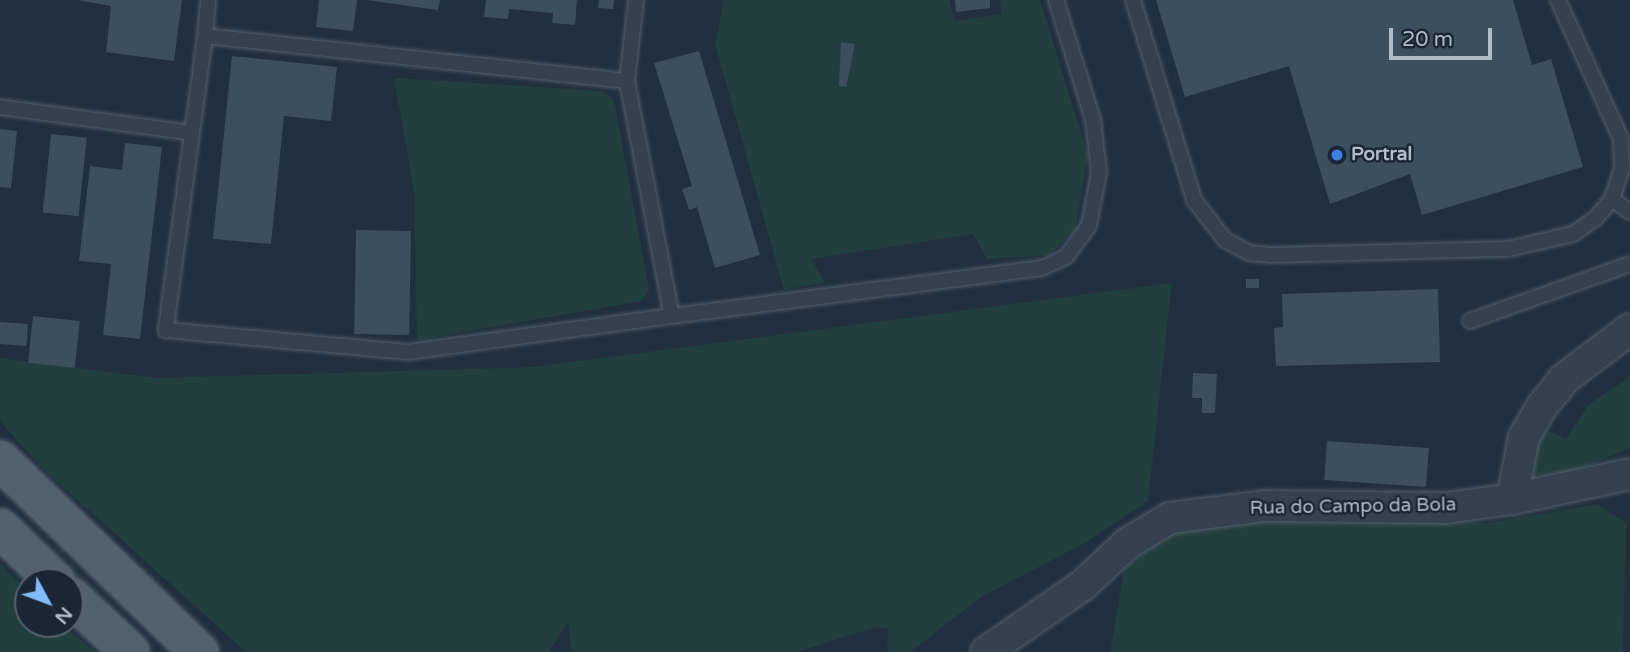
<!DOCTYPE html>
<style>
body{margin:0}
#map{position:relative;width:1630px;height:652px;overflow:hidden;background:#212f3e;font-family:"Varela Round",sans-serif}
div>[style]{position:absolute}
.green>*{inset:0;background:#233e3f}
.building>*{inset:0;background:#3d4e5d;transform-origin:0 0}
.roads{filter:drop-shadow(0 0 2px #535f6c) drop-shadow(0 0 2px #535f6c)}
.lane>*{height:14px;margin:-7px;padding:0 7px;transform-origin:7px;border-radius:7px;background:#35414e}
.street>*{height:30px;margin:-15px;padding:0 15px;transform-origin:15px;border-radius:15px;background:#35414e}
.primary>*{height:38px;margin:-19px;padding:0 19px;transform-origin:19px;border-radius:19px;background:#53606e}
.dots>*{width:19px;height:19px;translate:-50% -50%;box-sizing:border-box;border:4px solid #1a2633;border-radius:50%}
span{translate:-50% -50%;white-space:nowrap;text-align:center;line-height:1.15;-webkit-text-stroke:5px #1a2633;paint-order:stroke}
.poi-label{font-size:19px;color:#b1bcc9;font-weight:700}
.left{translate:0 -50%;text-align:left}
.street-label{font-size:19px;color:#b1bcc9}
.north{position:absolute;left:14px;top:568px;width:70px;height:70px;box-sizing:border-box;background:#1a2633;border:2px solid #56626f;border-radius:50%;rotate:131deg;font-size:19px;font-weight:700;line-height:28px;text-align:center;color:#b1bcc9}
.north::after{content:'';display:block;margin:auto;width:24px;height:32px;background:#80baff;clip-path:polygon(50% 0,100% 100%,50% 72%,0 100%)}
.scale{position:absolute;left:1389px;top:28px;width:103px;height:32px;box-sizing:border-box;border:4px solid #b1bcc9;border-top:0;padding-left:9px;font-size:21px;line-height:24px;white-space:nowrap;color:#b1bcc9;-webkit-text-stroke:5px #1a2633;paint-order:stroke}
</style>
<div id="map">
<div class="green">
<i style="clip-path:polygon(724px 0,950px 0,954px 21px,1001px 14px,1000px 0,1040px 0,1088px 155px,1075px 231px,1049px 255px,987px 259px,973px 234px,811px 259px,825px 282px,784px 290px,715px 44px)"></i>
<i style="clip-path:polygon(394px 78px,603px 91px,614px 100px,649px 289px,642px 301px,417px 340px,414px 192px)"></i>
<i style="clip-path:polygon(1172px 283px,1148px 501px,1085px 543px,983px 596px,910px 652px,887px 652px,888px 629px,876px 627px,797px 652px,571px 652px,568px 622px,549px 652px,246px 652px,42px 468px,0 421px,0 358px,156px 378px,533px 367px)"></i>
<i style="clip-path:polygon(1630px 377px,1630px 448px,1575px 471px,1536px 476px,1528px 461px,1543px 428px,1566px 439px,1589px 404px)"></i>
<i style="clip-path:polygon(1597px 504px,1626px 523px,1623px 652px,1110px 652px,1124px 569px,1176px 527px,1309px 512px,1489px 523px)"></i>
<i style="clip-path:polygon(0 563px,28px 592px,28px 624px,62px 624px,95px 652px,0 652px)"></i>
</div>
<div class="building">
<i style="clip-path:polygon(77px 0,182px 0,174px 61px,106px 52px,111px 6px)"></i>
<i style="clip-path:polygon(319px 0,357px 0,353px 31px,316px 27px)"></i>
<i style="clip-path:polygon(366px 0,440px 0,438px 10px)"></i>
<i style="clip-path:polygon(486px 0,577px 0,575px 25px,552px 23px,553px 13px,509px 9px,508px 19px,484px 17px)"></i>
<i style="clip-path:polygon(599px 0,614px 0,613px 9px,598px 8px)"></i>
<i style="clip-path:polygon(955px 0,990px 0,990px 8px,956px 12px)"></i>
<i style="clip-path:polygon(1156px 0,1513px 0,1532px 65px,1551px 59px,1583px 167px,1422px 215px,1410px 174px,1330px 204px,1289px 66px,1185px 97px)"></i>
<i style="clip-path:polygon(841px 42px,855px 44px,846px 87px,839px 86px)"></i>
<i style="clip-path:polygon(699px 51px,760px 255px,715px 268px,697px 207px,689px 210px,682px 189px,692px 186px,654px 63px)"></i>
<i style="clip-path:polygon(232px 56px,337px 67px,331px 121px,284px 116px,271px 244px,213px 239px)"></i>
<i style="clip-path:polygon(0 129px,17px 131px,11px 188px,0 187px)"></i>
<i style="left:51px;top:134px;width:36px;height:79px;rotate:6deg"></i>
<i style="clip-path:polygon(125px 143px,162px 147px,140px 339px,103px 335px,111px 264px,79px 261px,90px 166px,122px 170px)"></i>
<i style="left:356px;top:230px;width:55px;height:104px;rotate:1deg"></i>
<i style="left:1246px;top:279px;width:13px;height:9px"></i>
<i style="clip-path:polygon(1438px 289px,1440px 362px,1276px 366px,1274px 328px,1283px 327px,1282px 294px)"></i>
<i style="left:33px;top:316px;width:47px;height:47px;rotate:6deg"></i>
<i style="left:0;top:322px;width:28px;height:22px;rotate:4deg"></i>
<i style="clip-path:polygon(1193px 373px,1217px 374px,1215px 413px,1202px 413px,1202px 398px,1192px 398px)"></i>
<i style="left:1327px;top:441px;width:102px;height:39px;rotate:4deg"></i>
</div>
<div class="roads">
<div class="lane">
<i style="left:636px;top:0;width:81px;rotate:96.3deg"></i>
<i style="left:627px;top:81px;width:239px;rotate:79.2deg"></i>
<i style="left:672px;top:316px;width:373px;rotate:-7.4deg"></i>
<i style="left:1042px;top:268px;width:26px;rotate:-25deg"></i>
<i style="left:1066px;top:257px;width:39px;rotate:-54deg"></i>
<i style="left:1089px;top:225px;width:54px;rotate:-79.3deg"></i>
<i style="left:1099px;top:172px;width:52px;rotate:-96.6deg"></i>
<i style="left:1093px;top:120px;width:126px;rotate:-107.1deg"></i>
<i style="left:1133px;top:0;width:209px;rotate:73deg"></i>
<i style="left:1194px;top:200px;width:51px;rotate:52.2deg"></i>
<i style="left:1225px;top:240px;width:27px;rotate:28deg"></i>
<i style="left:1249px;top:253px;width:25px;rotate:5deg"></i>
<i style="left:1274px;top:255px;width:234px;rotate:-1.5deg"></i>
<i style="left:1508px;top:249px;width:67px;rotate:-13deg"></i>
<i style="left:1573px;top:234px;width:28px;rotate:-35deg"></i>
<i style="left:1596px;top:218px;width:25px;rotate:-50deg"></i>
<i style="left:1612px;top:199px;width:33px;rotate:-72deg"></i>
<i style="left:1622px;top:168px;width:29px;rotate:-92deg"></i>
<i style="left:1621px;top:139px;width:153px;rotate:-114.4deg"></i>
<i style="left:205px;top:36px;width:36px;rotate:-85deg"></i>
<i style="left:627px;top:81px;width:424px;rotate:-173.9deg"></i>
<i style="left:205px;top:36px;width:297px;rotate:97.6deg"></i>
<i style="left:166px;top:330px;width:243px;rotate:5.2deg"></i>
<i style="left:408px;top:352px;width:266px;rotate:-7.8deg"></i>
<i style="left:0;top:107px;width:194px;rotate:7.7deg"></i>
<i style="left:1612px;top:199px;width:22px;rotate:36deg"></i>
<i style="left:1470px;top:321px;width:170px;rotate:-19.6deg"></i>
</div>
<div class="street">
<i style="left:1630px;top:329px;width:81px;rotate:143deg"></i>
<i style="left:1565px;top:378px;width:36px;rotate:129deg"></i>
<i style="left:1542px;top:406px;width:36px;rotate:120deg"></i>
<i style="left:1524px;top:437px;width:63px;rotate:101deg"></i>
<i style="left:1512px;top:499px;width:121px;rotate:-12deg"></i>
<i style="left:986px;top:652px;width:118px;rotate:-34.6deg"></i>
<i style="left:1083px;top:585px;width:62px;rotate:-43deg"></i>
<i style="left:1128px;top:543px;width:49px;rotate:-30.8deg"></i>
<i style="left:1170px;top:518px;width:96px;rotate:-7.2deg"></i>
<i style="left:1265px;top:506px;width:181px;rotate:0.6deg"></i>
<i style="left:1446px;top:508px;width:67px;rotate:-7.8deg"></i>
</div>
<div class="primary">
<i style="left:0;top:460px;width:277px;rotate:44deg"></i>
<i style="left:0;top:528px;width:78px;rotate:44deg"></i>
<i style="left:70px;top:596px;width:82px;rotate:43deg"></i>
</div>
</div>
<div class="dots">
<i style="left:1337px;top:155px;background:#3f7fe0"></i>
</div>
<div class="poi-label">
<span class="left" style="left:1351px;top:155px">Portral</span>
</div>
<div class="street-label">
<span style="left:1353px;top:507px;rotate:-1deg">Rua do Campo da Bola</span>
</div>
<div class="north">N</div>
<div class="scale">20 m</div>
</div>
